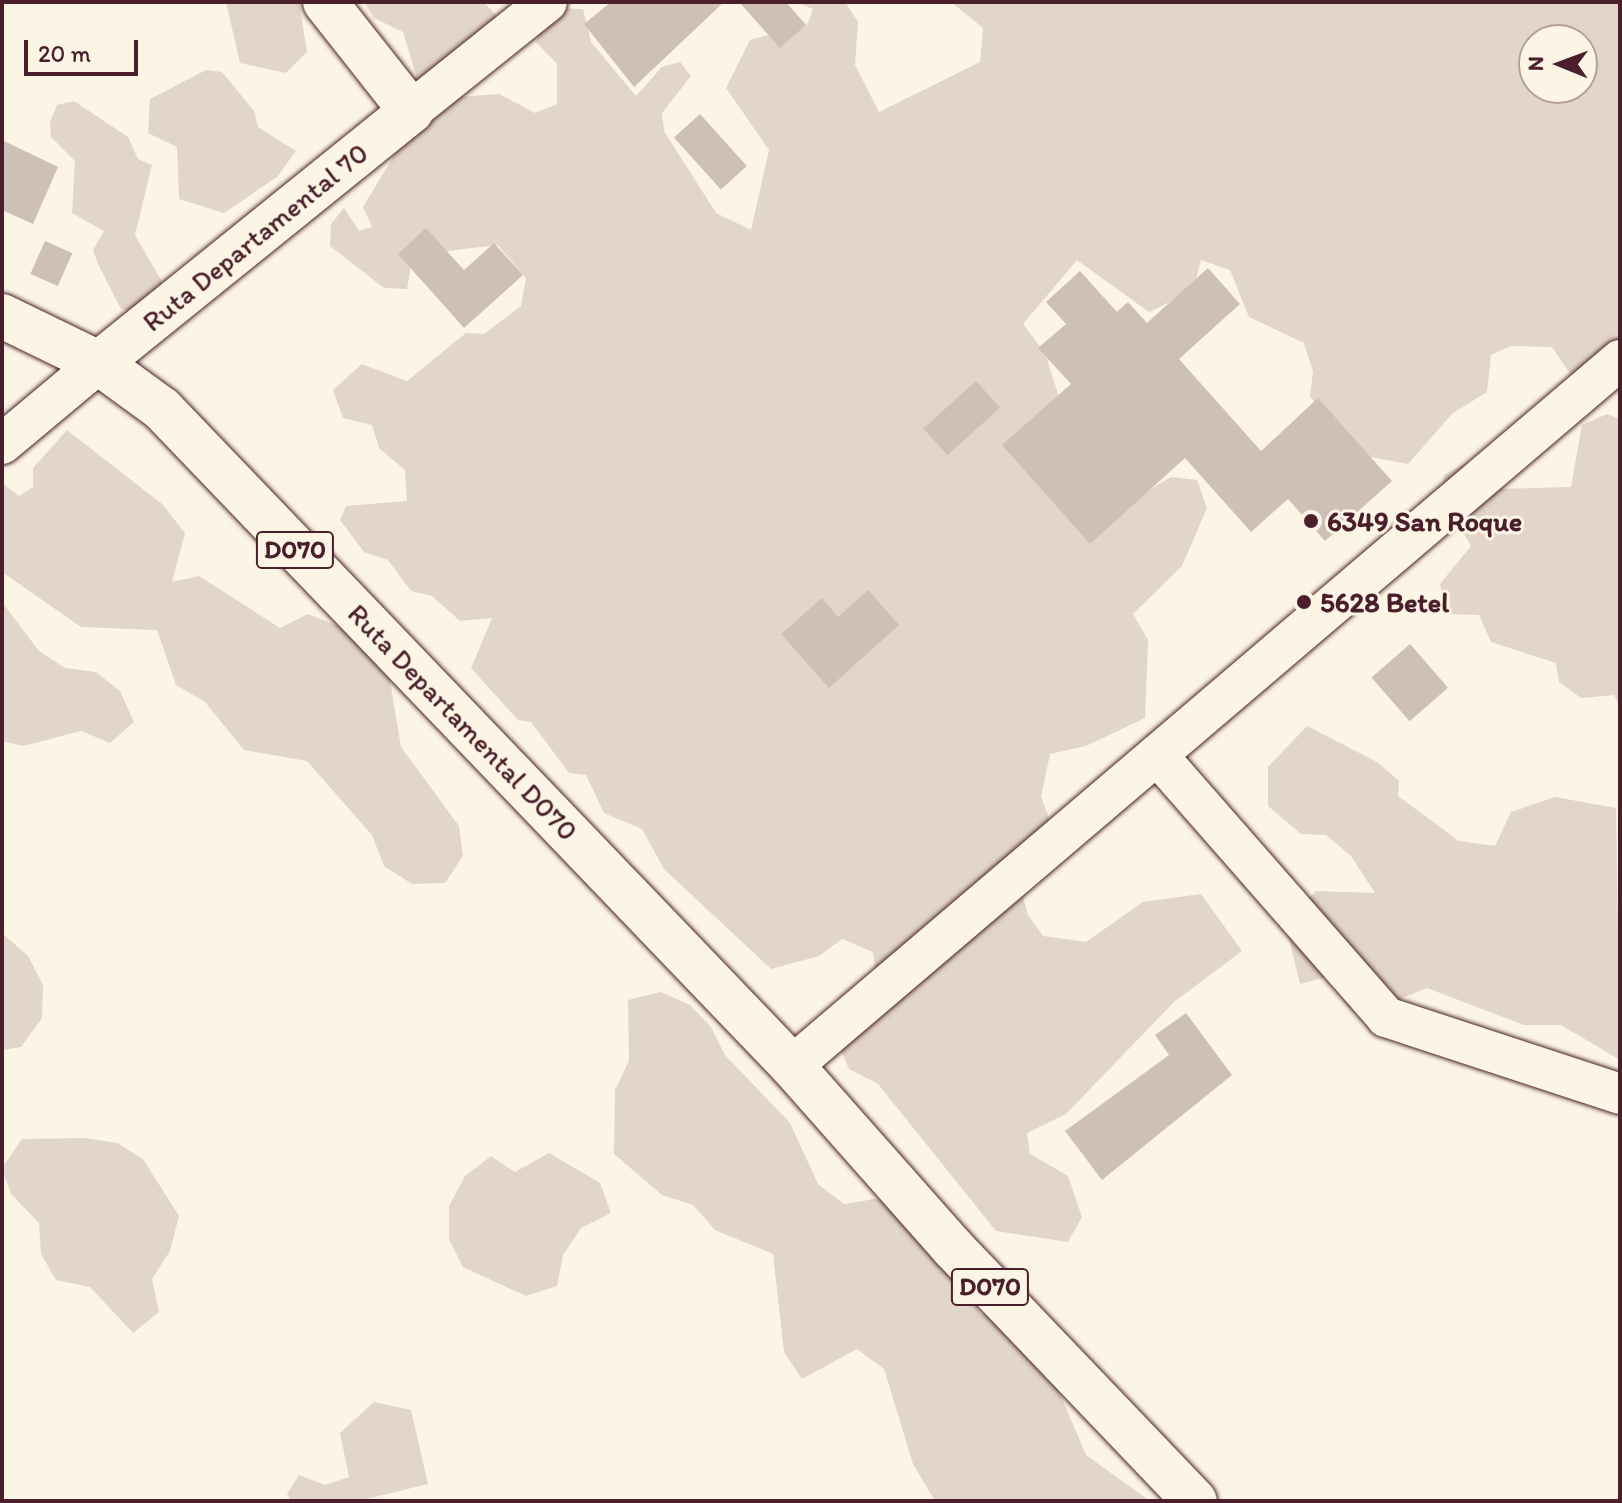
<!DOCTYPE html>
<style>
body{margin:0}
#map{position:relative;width:1622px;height:1503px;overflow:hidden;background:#fcf5e5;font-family:Itim,sans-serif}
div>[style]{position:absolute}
.green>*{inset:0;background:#e2d5ca}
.building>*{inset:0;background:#cfc0b7;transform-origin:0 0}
.roads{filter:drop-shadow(0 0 2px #4a1f2b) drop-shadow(0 0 2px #4a1f2b)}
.minor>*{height:40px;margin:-20px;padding:0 20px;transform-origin:20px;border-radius:20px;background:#fcf5e5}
.major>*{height:44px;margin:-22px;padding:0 22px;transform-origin:22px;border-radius:22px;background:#fcf5e5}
.dots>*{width:22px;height:22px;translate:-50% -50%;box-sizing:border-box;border:4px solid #fcf5e5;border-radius:50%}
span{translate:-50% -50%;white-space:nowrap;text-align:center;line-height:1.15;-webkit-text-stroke:6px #fcf5e5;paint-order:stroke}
.shield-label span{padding:2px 6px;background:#fcf5e5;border:2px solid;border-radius:6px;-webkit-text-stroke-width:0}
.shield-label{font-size:26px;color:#4a1f2b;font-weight:700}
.street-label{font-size:28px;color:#4a1f2b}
.poi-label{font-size:28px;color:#4a1f2b;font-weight:700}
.left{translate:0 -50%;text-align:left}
.frame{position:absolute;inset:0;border:4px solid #4a1f2b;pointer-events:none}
.north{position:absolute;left:1518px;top:24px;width:80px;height:80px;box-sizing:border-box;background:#fcf5e5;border:2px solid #b59f9b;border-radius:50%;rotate:271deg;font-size:22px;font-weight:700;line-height:32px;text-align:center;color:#4a1f2b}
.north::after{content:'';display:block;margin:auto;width:28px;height:36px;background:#4a1f2b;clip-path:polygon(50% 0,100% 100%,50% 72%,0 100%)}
.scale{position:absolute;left:24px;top:40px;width:114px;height:36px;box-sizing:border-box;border:4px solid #4a1f2b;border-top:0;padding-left:10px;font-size:24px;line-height:28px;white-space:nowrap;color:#4a1f2b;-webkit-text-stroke:6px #fcf5e5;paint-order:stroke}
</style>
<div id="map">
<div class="green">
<i style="clip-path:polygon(226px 2px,299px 2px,307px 52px,286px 73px,240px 63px)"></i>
<i style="clip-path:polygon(364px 2px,484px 2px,500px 20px,433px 78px,417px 78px,403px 32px,374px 18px)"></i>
<i style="clip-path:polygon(evenodd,795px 2px,845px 2px,858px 22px,855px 65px,879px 112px,980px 62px,983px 28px,951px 2px,1620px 2px,1620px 378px,1573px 378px,1552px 347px,1511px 346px,1491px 355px,1487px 392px,1453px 413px,1408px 464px,1370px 457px,1310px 397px,1313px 372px,1304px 343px,1249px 317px,1230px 270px,1201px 260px,1193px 291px,1149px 312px,1077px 260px,1023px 324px,1045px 353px,1098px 520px,1171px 477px,1197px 480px,1207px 508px,1182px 566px,1133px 614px,1148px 640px,1145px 718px,1086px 746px,1050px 754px,1041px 797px,1051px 823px,1022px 893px,1028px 915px,1043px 936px,1086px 942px,1143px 902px,1201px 894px,1242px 951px,1174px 1002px,1066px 1114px,1027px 1133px,1030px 1154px,1068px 1176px,1082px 1217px,1068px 1242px,996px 1231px,878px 1084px,849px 1069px,837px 1040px,877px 985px,873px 952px,842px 939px,819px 956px,771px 969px,664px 869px,642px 829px,604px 813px,586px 775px,569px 773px,531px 722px,518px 720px,471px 668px,492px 618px,460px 621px,432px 596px,411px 591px,388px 560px,364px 552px,340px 520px,346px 506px,407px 501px,405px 470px,379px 448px,372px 425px,343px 418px,333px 390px,362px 364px,407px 381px,466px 333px,484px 334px,521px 306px,526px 278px,498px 245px,413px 255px,407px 289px,384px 288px,330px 246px,331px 224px,344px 208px,359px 231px,372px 227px,363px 207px,404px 139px,458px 97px,499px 94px,535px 113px,557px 104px,557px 64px,536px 42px,548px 8px,583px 9px,591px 42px,636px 96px,662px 67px,680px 62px,691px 76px,662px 113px,664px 131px,716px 213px,751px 230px,769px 150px,726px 88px,750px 40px,807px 25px,813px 9px,795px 2px,1534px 40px,1582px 40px,1582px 88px,1534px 88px,1534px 40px)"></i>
<i style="clip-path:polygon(206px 70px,222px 72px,254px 111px,258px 127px,296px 151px,277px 177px,224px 213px,179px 199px,177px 147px,148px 133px,150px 99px)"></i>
<i style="clip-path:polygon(74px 101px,128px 137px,138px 159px,152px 165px,135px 235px,164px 285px,137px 313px,121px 309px,99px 266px,93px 250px,104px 231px,72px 213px,75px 161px,51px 137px,50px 122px,57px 105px)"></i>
<i style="clip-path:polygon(1607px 414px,1620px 419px,1620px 707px,1614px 695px,1581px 698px,1559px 682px,1556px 663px,1491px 642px,1479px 615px,1447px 614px,1440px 584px,1471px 546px,1441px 494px,1444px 475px,1468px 462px,1493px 489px,1571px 487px,1582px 425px)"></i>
<i style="clip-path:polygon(67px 430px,162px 504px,185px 533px,172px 582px,199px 576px,280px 628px,308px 614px,363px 636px,386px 657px,401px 747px,459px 826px,463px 856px,445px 883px,412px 884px,384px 866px,372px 835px,307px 761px,244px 750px,205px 702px,176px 685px,157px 630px,81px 627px,2px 572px,2px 483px,19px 496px,33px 487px,33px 468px)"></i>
<i style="clip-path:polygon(2px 602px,39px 651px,65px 668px,96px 672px,120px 691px,134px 722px,110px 743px,81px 731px,23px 746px,2px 741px)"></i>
<i style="clip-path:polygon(1307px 726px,1377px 762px,1399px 781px,1398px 796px,1459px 841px,1495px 846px,1511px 812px,1555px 797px,1616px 808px,1620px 1060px,1561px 1025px,1524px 1025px,1427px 988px,1376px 1009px,1348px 1007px,1330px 976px,1300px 984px,1285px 922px,1316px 891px,1375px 893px,1351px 856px,1326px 835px,1301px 834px,1268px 806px,1268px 767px)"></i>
<i style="clip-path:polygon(2px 933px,28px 956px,43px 985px,42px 1018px,21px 1047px,2px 1050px)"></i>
<i style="clip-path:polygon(661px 992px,690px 1005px,711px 1027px,725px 1055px,790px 1123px,818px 1184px,844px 1204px,875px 1199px,907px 1205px,981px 1314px,1011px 1314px,1049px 1368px,1086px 1455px,1150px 1501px,935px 1501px,913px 1464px,884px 1369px,857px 1349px,802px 1379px,784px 1352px,773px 1254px,715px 1230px,693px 1205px,662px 1195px,614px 1154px,615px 1090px,629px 1061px,628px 1000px)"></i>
<i style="clip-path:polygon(85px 1138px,117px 1143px,143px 1159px,179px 1216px,170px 1251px,152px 1279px,159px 1312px,133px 1333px,90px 1287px,56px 1280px,41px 1254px,39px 1223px,11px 1194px,2px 1168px,22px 1139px)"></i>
<i style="clip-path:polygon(549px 1153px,600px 1183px,611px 1213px,581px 1228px,563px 1255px,557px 1286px,526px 1296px,463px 1267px,449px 1239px,449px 1206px,465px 1176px,491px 1156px,515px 1172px)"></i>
<i style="clip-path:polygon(374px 1402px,411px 1410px,428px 1484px,358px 1501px,291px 1501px,287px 1494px,299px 1475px,325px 1485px,349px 1477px,340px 1433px)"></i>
</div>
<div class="building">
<i style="clip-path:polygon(611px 2px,724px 2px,634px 87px,584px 24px)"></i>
<i style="clip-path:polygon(739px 2px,786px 2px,806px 25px,780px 48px)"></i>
<i style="left:700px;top:114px;width:70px;height:35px;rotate:48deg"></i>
<i style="clip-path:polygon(2px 140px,58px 167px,33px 224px,2px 210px)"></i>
<i style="clip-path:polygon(426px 228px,464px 270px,494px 243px,523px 275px,464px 328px,398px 254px)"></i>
<i style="left:45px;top:241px;width:30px;height:36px;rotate:24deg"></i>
<i style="clip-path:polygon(1208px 268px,1240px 304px,1179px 359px,1261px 451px,1318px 398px,1392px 481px,1325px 541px,1288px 499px,1251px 532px,1185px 458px,1090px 544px,1002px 445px,1071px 384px,1038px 348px,1066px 324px,1046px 302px,1080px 271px,1117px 312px,1128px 302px,1147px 323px)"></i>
<i style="left:976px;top:381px;width:36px;height:71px;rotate:48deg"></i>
<i style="clip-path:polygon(868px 590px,899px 625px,829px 688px,781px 634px,822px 598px,838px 617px)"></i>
<i style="left:1410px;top:644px;width:58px;height:51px;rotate:49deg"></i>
<i style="clip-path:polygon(1186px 1013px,1232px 1075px,1102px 1180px,1065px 1131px,1169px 1055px,1155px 1035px)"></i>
</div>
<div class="roads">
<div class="minor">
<i style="left:411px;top:111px;width:174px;rotate:-38.7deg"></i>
<i style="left:2px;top:444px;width:126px;rotate:-39.9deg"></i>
<i style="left:1157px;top:755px;width:348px;rotate:48.8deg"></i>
<i style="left:1386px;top:1017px;width:246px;rotate:18.2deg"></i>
<i style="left:792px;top:1066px;width:1088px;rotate:-40.45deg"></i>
</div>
<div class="major">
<i style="left:2px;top:316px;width:108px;rotate:25.9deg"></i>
<i style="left:99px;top:363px;width:78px;rotate:36.1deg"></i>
<i style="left:162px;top:409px;width:910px;rotate:46.2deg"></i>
<i style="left:792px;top:1066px;width:243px;rotate:48.5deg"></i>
<i style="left:953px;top:1248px;width:350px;rotate:46.3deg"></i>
<i style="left:99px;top:363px;width:401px;rotate:-38.9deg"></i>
<i style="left:411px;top:111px;width:139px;rotate:-128.3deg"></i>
</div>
</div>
<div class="dots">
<i style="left:1311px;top:521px;background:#4a1f2b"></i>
<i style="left:1304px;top:602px;background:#4a1f2b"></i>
</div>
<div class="shield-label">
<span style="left:295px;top:550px">D070</span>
<span style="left:990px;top:1287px">D070</span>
</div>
<div class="street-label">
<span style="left:255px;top:237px;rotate:-39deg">Ruta Departamental 70</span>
<span style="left:463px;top:722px;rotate:46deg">Ruta Departamental D070</span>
</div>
<div class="poi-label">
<span class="left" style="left:1327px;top:521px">6349 San Roque</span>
<span class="left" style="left:1320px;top:602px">5628 Betel</span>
</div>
<div class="frame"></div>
<div class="north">N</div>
<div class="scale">20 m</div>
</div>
